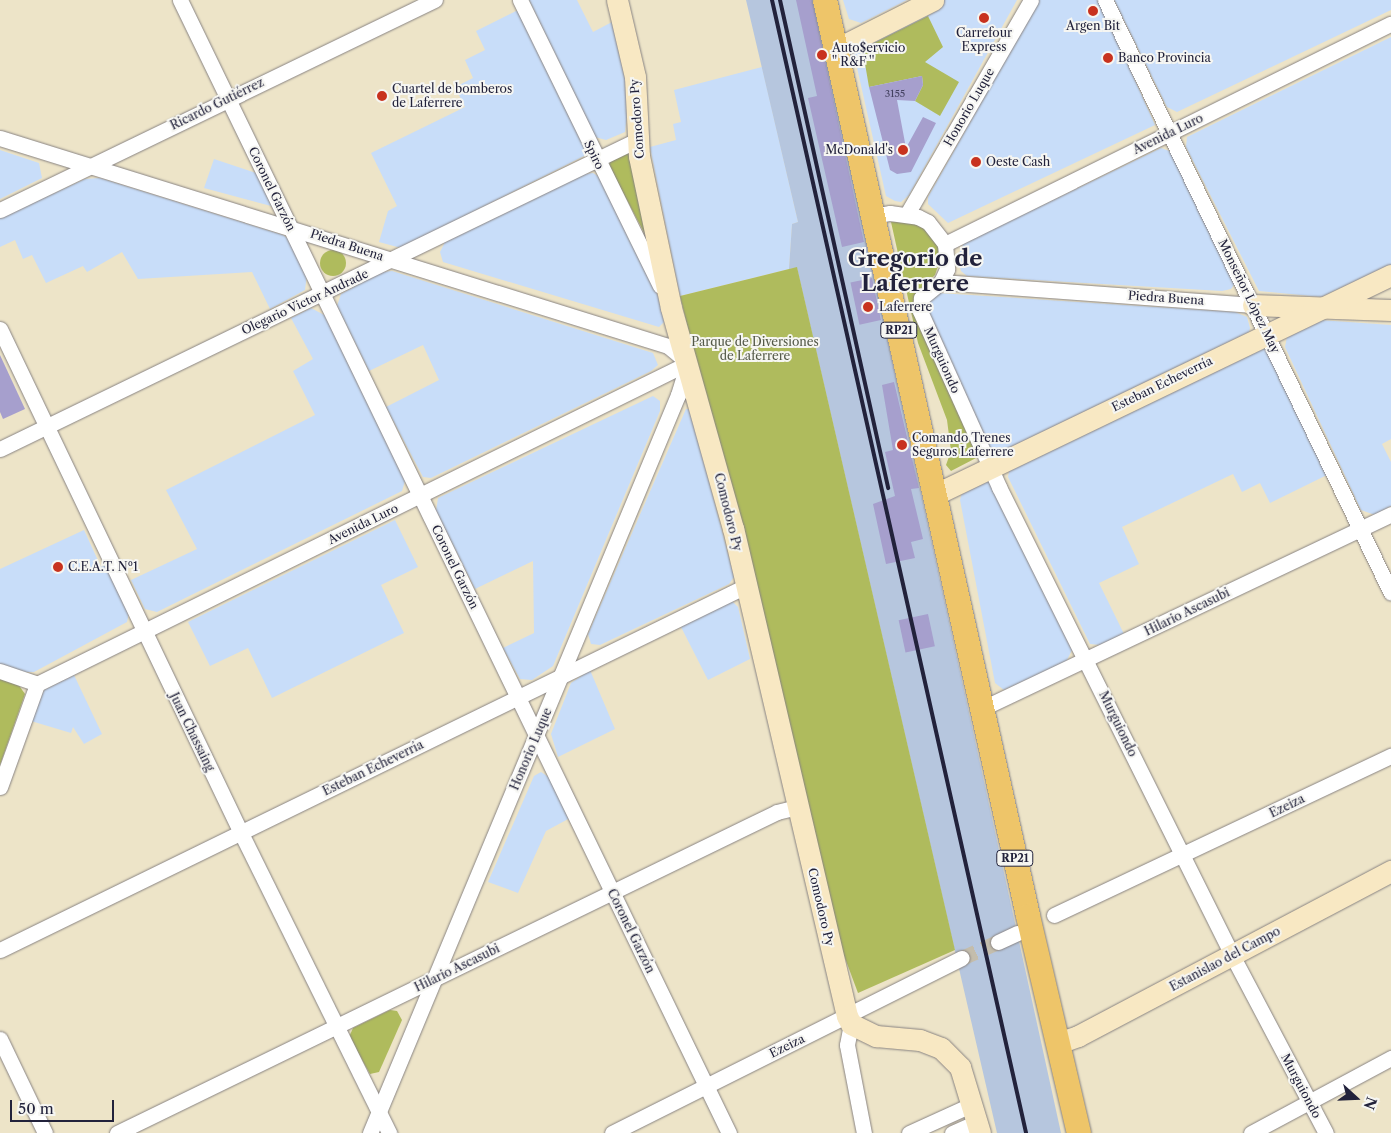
<!DOCTYPE html>
<meta charset="utf-8">
<style>
body{margin:0}
#map{position:relative;width:1391px;height:1133px;overflow:hidden;background:#ede4c8;font-family:"Libre Caslon Text",serif}
div>[style]{position:absolute}
.built>*{inset:0;background:#c8ddf9}
.industrial>*{inset:0;background:#b6c6de}
.green>*{inset:0;background:#afbb5d}
.round{border-radius:50%}
.building>*{inset:0;background:#a69fcd;transform-origin:0 0}
.street-tunnel>*{height:15px;margin-top:-7.5px;transform-origin:0;background:repeating-linear-gradient(90deg,#c4bdac 0 15px,transparent 0 23px)}
.roads{filter:drop-shadow(0 0 1px #888382) drop-shadow(0 0 1px #888382)}
.street>*{height:15px;margin:-7.5px;padding:0 7.5px;transform-origin:7.5px;border-radius:7.5px;background:#fff}
.secondary>*{height:21px;margin:-10.5px;padding:0 10.5px;transform-origin:10.5px;border-radius:10.5px;background:#f8e8c3}
.primary>*{height:24px;margin:-12px;padding:0 12px;transform-origin:12px;border-radius:12px;background:#eec569}
.rail>*{height:4px;margin:-2px;padding:0 2px;transform-origin:2px;border-radius:2px;background:#22223b}
.dots>*{width:14px;height:14px;translate:-50% -50%;box-sizing:border-box;border:2px solid #f6f6f2;border-radius:50%}
span{translate:-50% -50%;white-space:nowrap;text-align:center;line-height:1.15;-webkit-text-stroke:4px #f6f6f2;paint-order:stroke}
.number-label{font-size:10px;color:#434160}
.number-label span{-webkit-text-stroke-width:0}
.shield-label span{padding:1px 4px;background:#f6f6f2;border:1px solid;border-radius:4px;-webkit-text-stroke-width:0}
.shield-label{font-size:11px;color:#22223b;font-weight:700}
.poi-label{font-size:12px;color:#22223b}
.left{translate:0 -50%;text-align:left}
.right{translate:-100% -50%;text-align:right}
.street-label{font-size:12px;color:#22223b}
.park-label{font-size:12px;color:#535847}
.town-label{font-size:22px;color:#22223b;font-weight:700}
.north{position:absolute;left:1331px;top:1073px;width:50px;height:50px;-webkit-text-stroke:4px #f6f6f2;paint-order:stroke;rotate:110deg;font-size:14px;font-weight:700;line-height:20px;text-align:center;color:#22223b}
.north::after{content:'';display:block;margin:auto;width:18px;height:22px;background:#22223b;clip-path:polygon(50% 0,100% 100%,50% 72%,0 100%)}
.scale{position:absolute;left:10px;top:1100px;width:104px;height:22px;box-sizing:border-box;border:2px solid #22223b;border-top:0;padding-left:6px;font-size:15px;line-height:18px;white-space:nowrap;color:#22223b;-webkit-text-stroke:4px #f6f6f2;paint-order:stroke}
</style>
<div id="map">
<div class="built">
<i style="clip-path:polygon(529px 0,577px 0,593px 32px,612px 22px,629px 97px,625px 132px,606px 140px,595px 137px)"></i>
<i style="clip-path:polygon(843px 0,907px 0,861px 23px,849px 19px)"></i>
<i style="clip-path:polygon(943px 0,1017px 0,909px 195px,901px 202px,895px 201px,886px 196px,853px 50px)"></i>
<i style="clip-path:polygon(1039px 0,1099px 0,1155px 125px,948px 223px,928px 204px,928px 197px)"></i>
<i style="clip-path:polygon(1114px 0,1391px 0,1391px 10px,1177px 112px,1167px 107px)"></i>
<i style="clip-path:polygon(520px 9px,586px 151px,584px 156px,401px 248px,379px 242px,388px 211px,397px 206px,371px 153px,465px 107px,455px 87px,473px 78px,465px 60px,485px 50px,476px 31px)"></i>
<i style="clip-path:polygon(1391px 37px,1391px 265px,1321px 297px,1259px 291px,1186px 147px,1187px 137px)"></i>
<i style="clip-path:polygon(762px 67px,798px 222px,792px 224px,789px 269px,680px 296px,650px 147px,676px 140px,673px 124px,681px 122px,674px 90px)"></i>
<i style="clip-path:polygon(1161px 148px,1172px 152px,1235px 283px,1231px 289px,1222px 291px,967px 276px,961px 271px,957px 257px,964px 243px)"></i>
<i style="clip-path:polygon(0 150px,39px 163px,42px 178px,0 199px)"></i>
<i style="clip-path:polygon(214px 159px,259px 174px,271px 206px,204px 188px)"></i>
<i style="clip-path:polygon(593px 173px,601px 178px,660px 300px,664px 322px,659px 327px,443px 262px,440px 252px,445px 242px,584px 174px)"></i>
<i style="clip-path:polygon(100px 178px,283px 235px,290px 240px,307px 274px,305px 290px,270px 309px,252px 272px,138px 279px,122px 252px,87px 272px,83px 266px,46px 283px,32px 255px,23px 259px,15px 240px,0 247px,0 218px,85px 179px)"></i>
<i style="clip-path:polygon(392px 271px,653px 353px,658px 365px,651px 371px,431px 478px,423px 477px,386px 407px,439px 380px,423px 345px,369px 371px,337px 306px,341px 294px,381px 272px)"></i>
<i style="clip-path:polygon(938px 293px,1235px 312px,1247px 317px,1250px 328px,1249px 332px,1002px 453px,989px 448px,924px 302px)"></i>
<i style="clip-path:polygon(311px 308px,326px 316px,405px 481px,402px 491px,157px 612px,145px 609px,131px 580px,197px 549px,166px 490px,315px 415px,293px 371px,313px 359px,291px 318px)"></i>
<i style="clip-path:polygon(1320px 320px,1391px 325px,1391px 439px,1382px 444px,1391px 462px,1391px 506px,1375px 515px,1361px 510px,1285px 347px,1287px 337px)"></i>
<i style="clip-path:polygon(1262px 347px,1267px 348px,1329px 474px,1270px 503px,1260px 483px,1242px 492px,1233px 474px,1122px 527px,1139px 564px,1099px 583px,1124px 634px,1100px 645px,1090px 644px,1008px 477px,1010px 467px)"></i>
<i style="clip-path:polygon(653px 396px,660px 401px,660px 411px,553px 666px,532px 680px,520px 679px,503px 648px,534px 633px,533px 561px,475px 589px,436px 511px,438px 498px)"></i>
<i style="clip-path:polygon(686px 409px,690px 409px,734px 577px,729px 584px,600px 645px,591px 644px,588px 634px)"></i>
<i style="clip-path:polygon(984px 480px,990px 480px,1072px 650px,1066px 662px,1004px 690px,995px 683px,960px 500px,962px 493px)"></i>
<i style="clip-path:polygon(395px 520px,418px 567px,381px 585px,404px 633px,272px 698px,248px 648px,210px 666px,188px 622px)"></i>
<i style="clip-path:polygon(84px 530px,101px 567px,105px 565px,129px 613px,127px 622px,34px 672px,24px 672px,0 664px,0 569px)"></i>
<i style="clip-path:polygon(732px 601px,738px 607px,750px 659px,708px 680px,680px 625px)"></i>
<i style="clip-path:polygon(590px 670px,615px 729px,558px 757px,551px 734px,571px 683px)"></i>
<i style="clip-path:polygon(74px 675px,102px 734px,84px 744px,73px 727px,71px 733px,31px 721px,44px 690px)"></i>
<i style="clip-path:polygon(541px 772px,550px 778px,570px 818px,546px 831px,518px 893px,488px 882px,534px 776px)"></i>
</div>
<div class="industrial">
<i style="clip-path:polygon(746px 0,813px 0,1061px 1133px,997px 1133px,797px 268px,789px 269px,792px 224px,798px 222px)"></i>
</div>
<div class="green">
<i style="clip-path:polygon(928px 16px,943px 47px,925px 62px,959px 82px,940px 116px,915px 101px,923px 85px,922px 76px,869px 87px,863px 52px,866px 47px)"></i>
<i style="clip-path:polygon(626px 152px,629px 153px,648px 240px,609px 166px,611px 158px)"></i>
<i style="clip-path:polygon(905px 220px,926px 228px,938px 245px,940px 260px,935px 275px,916px 293px,913px 304px,978px 457px,951px 471px,946px 465px,951px 451px,947px 420px,918px 343px,891px 222px)"></i>
<i class="round" style="left:320px;top:250px;width:26px;height:26px"></i>
<i style="clip-path:polygon(797px 267px,955px 950px,858px 993px,833px 926px,680px 296px)"></i>
<i style="clip-path:polygon(0 678px,18px 684px,25px 694px,0 765px)"></i>
<i style="clip-path:polygon(390px 1010px,397px 1011px,402px 1020px,379px 1072px,370px 1074px,349px 1037px,353px 1028px)"></i>
</div>
<div class="building">
<i style="clip-path:polygon(796px 0,812px 0,864px 242px,842px 247px,808px 98px,817px 96px)"></i>
<i style="clip-path:polygon(922px 76px,923px 85px,915px 101px,897px 100px,906px 148px,923px 117px,936px 123px,911px 172px,897px 174px,890px 170px,869px 87px)"></i>
<i style="left:872px;top:278px;width:43px;height:22px;rotate:78deg"></i>
<i style="clip-path:polygon(0 355px,25px 409px,3px 419px,0 412px)"></i>
<i style="clip-path:polygon(894px 382px,919px 488px,911px 489px,923px 539px,911px 542px,915px 558px,886px 564px,873px 504px,895px 496px,885px 452px,893px 450px,882px 385px)"></i>
<i style="left:928px;top:614px;width:33px;height:30px;rotate:78deg"></i>
</div>
<div class="street-tunnel">
<i style="left:962px;top:958px;width:39px;rotate:-24deg"></i>
</div>
<div class="roads">
<div class="street">
<i style="left:180px;top:0;width:1259px;rotate:64.15deg"></i>
<i style="left:520px;top:0;width:318px;rotate:63.9deg"></i>
<i style="left:1105px;top:0;width:658px;rotate:64.25deg"></i>
<i style="left:0;top:138px;width:700px;rotate:17.3deg"></i>
<i style="left:668px;top:346px;width:23px;rotate:40deg"></i>
<i style="left:0;top:210px;width:483px;rotate:-25.8deg"></i>
<i style="left:907px;top:214px;width:247px;rotate:-59.9deg"></i>
<i style="left:874px;top:216px;width:16px;rotate:-11deg"></i>
<i style="left:890px;top:213px;width:28px;rotate:8deg"></i>
<i style="left:918px;top:217px;width:11px;rotate:27deg"></i>
<i style="left:928px;top:222px;width:28px;rotate:52deg"></i>
<i style="left:945px;top:244px;width:25px;rotate:85deg"></i>
<i style="left:947px;top:269px;width:14px;rotate:115deg"></i>
<i style="left:941px;top:282px;width:26px;rotate:141deg"></i>
<i style="left:921px;top:298px;width:13px;rotate:94deg"></i>
<i style="left:920px;top:311px;width:193px;rotate:65.8deg"></i>
<i style="left:999px;top:487px;width:523px;rotate:63.53deg"></i>
<i style="left:1232px;top:955px;width:201px;rotate:62.2deg"></i>
<i style="left:945px;top:244px;width:497px;rotate:-26.3deg"></i>
<i style="left:941px;top:282px;width:313px;rotate:4.2deg"></i>
<i style="left:0;top:329px;width:559px;rotate:64.44deg"></i>
<i style="left:241px;top:833px;width:335px;rotate:63.7deg"></i>
<i style="left:0;top:449px;width:708px;rotate:-25.88deg"></i>
<i style="left:0;top:671px;width:39px;rotate:19deg"></i>
<i style="left:983px;top:708px;width:452px;rotate:-25.4deg"></i>
<i style="left:0;top:787px;width:109px;rotate:-70.2deg"></i>
<i style="left:37px;top:684px;width:726px;rotate:-26.25deg"></i>
<i style="left:1054px;top:915px;width:373px;rotate:-25.3deg"></i>
<i style="left:998px;top:942px;width:21px;rotate:-25deg"></i>
<i style="left:0;top:950px;width:830px;rotate:-26.01deg"></i>
<i style="left:851px;top:1024px;width:21px;rotate:101deg"></i>
<i style="left:847px;top:1045px;width:90px;rotate:79.1deg"></i>
<i style="left:0;top:1039px;width:104px;rotate:64.4deg"></i>
<i style="left:117px;top:1133px;width:734px;rotate:-25.94deg"></i>
<i style="left:777px;top:812px;width:21px;rotate:-14deg"></i>
<i style="left:370px;top:1133px;width:800px;rotate:-67.35deg"></i>
<i style="left:678px;top:395px;width:31px;rotate:-73deg"></i>
<i style="left:612px;top:1133px;width:391px;rotate:-26.6deg"></i>
<i style="left:909px;top:1133px;width:70px;rotate:-24.4deg"></i>
<i style="left:952px;top:1133px;width:27px;rotate:-24deg"></i>
<i style="left:1251px;top:1133px;width:159px;rotate:-28.2deg"></i>
</div>
<div class="secondary">
<i style="left:617px;top:0;width:79px;rotate:76.8deg"></i>
<i style="left:635px;top:77px;width:79px;rotate:87.1deg"></i>
<i style="left:639px;top:156px;width:155px;rotate:78.1deg"></i>
<i style="left:671px;top:308px;width:229px;rotate:74.3deg"></i>
<i style="left:733px;top:528px;width:501px;rotate:76.85deg"></i>
<i style="left:847px;top:1016px;width:9px;rotate:63deg"></i>
<i style="left:851px;top:1024px;width:28px;rotate:26deg"></i>
<i style="left:876px;top:1036px;width:44px;rotate:5.2deg"></i>
<i style="left:920px;top:1040px;width:22px;rotate:21deg"></i>
<i style="left:941px;top:1048px;width:27px;rotate:45deg"></i>
<i style="left:960px;top:1067px;width:69px;rotate:73.1deg"></i>
<i style="left:836px;top:49px;width:109px;rotate:-26.8deg"></i>
<i style="left:1253px;top:305px;width:138px;rotate:2.1deg"></i>
<i style="left:934px;top:495px;width:507px;rotate:-25.71deg"></i>
<i style="left:1058px;top:1043px;width:21px;rotate:-19deg"></i>
<i style="left:1078px;top:1036px;width:354px;rotate:-27.8deg"></i>
</div>
<div class="primary">
<i style="left:825px;top:0;width:938px;rotate:77.5deg"></i>
<i style="left:1028px;top:916px;width:223px;rotate:76.8deg"></i>
</div>
</div>
<div class="rail">
<i style="left:772px;top:0;width:1161px;rotate:77.36deg"></i>
<i style="left:780px;top:0;width:500px;rotate:77.5deg"></i>
</div>
<div class="dots">
<i style="left:1093px;top:11px;background:#c8321e"></i>
<i style="left:984px;top:18px;background:#c8321e"></i>
<i style="left:822px;top:55px;background:#c8321e"></i>
<i style="left:1108px;top:58px;background:#c8321e"></i>
<i style="left:382px;top:96px;background:#c8321e"></i>
<i style="left:903px;top:150px;background:#c8321e"></i>
<i style="left:976px;top:162px;background:#c8321e"></i>
<i style="left:868px;top:307px;background:#c8321e"></i>
<i style="left:902px;top:445px;background:#c8321e"></i>
<i style="left:58px;top:567px;background:#c8321e"></i>
</div>
<div class="number-label">
<span style="left:895px;top:94px">3155</span>
</div>
<div class="shield-label">
<span style="left:899px;top:330px">RP21</span>
<span style="left:1015px;top:858px">RP21</span>
</div>
<div class="poi-label">
<span style="left:1093px;top:26px">Argen Bit</span>
<span style="left:984px;top:40px">Carrefour<br>Express</span>
<span class="left" style="left:832px;top:55px">Auto$ervicio<br>'' R&amp;F ''</span>
<span class="left" style="left:1118px;top:58px">Banco Provincia</span>
<span class="left" style="left:392px;top:96px">Cuartel de bomberos<br>de Laferrere</span>
<span class="right" style="left:893px;top:150px">McDonald's</span>
<span class="left" style="left:986px;top:162px">Oeste Cash</span>
<span class="left" style="left:879px;top:307px">Laferrere</span>
<span class="left" style="left:912px;top:445px">Comando Trenes<br>Seguros Laferrere</span>
<span class="left" style="left:68px;top:567px">C.E.A.T. Nº1</span>
</div>
<div class="street-label">
<span style="left:217px;top:104px;rotate:-26deg">Ricardo Gutiérrez</span>
<span style="left:969px;top:107px;rotate:-60deg">Honorio Luque</span>
<span style="left:637px;top:119px;rotate:-94deg">Comodoro Py</span>
<span style="left:1168px;top:134px;rotate:-26deg">Avenida Luro</span>
<span style="left:594px;top:155px;rotate:64deg">Spiro</span>
<span style="left:272px;top:189px;rotate:64deg">Coronel Garzón</span>
<span style="left:347px;top:245px;rotate:18deg">Piedra Buena</span>
<span style="left:1249px;top:296px;rotate:64deg">Monseñor López May</span>
<span style="left:1166px;top:298px;rotate:4deg">Piedra Buena</span>
<span style="left:305px;top:302px;rotate:-25deg">Olegario Victor Andrade</span>
<span style="left:942px;top:360px;rotate:66deg">Murguiondo</span>
<span style="left:1162px;top:384px;rotate:-26deg">Esteban Echeverría</span>
<span style="left:728px;top:512px;rotate:76deg">Comodoro Py</span>
<span style="left:363px;top:524px;rotate:-26deg">Avenida Luro</span>
<span style="left:455px;top:567px;rotate:64deg">Coronel Garzón</span>
<span style="left:1187px;top:612px;rotate:-26deg">Hilario Ascasubi</span>
<span style="left:1118px;top:724px;rotate:64deg">Murguiondo</span>
<span style="left:192px;top:732px;rotate:64deg">Juan Chassaing</span>
<span style="left:531px;top:749px;rotate:-67deg">Honorio Luque</span>
<span style="left:373px;top:768px;rotate:-26deg">Esteban Echeverría</span>
<span style="left:1287px;top:806px;rotate:-26deg">Ezeiza</span>
<span style="left:821px;top:907px;rotate:77deg">Comodoro Py</span>
<span style="left:631px;top:931px;rotate:64deg">Coronel Garzón</span>
<span style="left:1225px;top:959px;rotate:-28deg">Estanislao del Campo</span>
<span style="left:457px;top:968px;rotate:-26deg">Hilario Ascasubi</span>
<span style="left:787px;top:1046px;rotate:-26deg">Ezeiza</span>
<span style="left:1301px;top:1086px;rotate:62deg">Murguiondo</span>
</div>
<div class="park-label">
<span style="left:755px;top:349px">Parque de Diversiones<br>de Laferrere</span>
</div>
<div class="town-label">
<span style="left:915px;top:271px">Gregorio de<br>Laferrere</span>
</div>
<div class="north">N</div>
<div class="scale">50 m</div>
</div>
